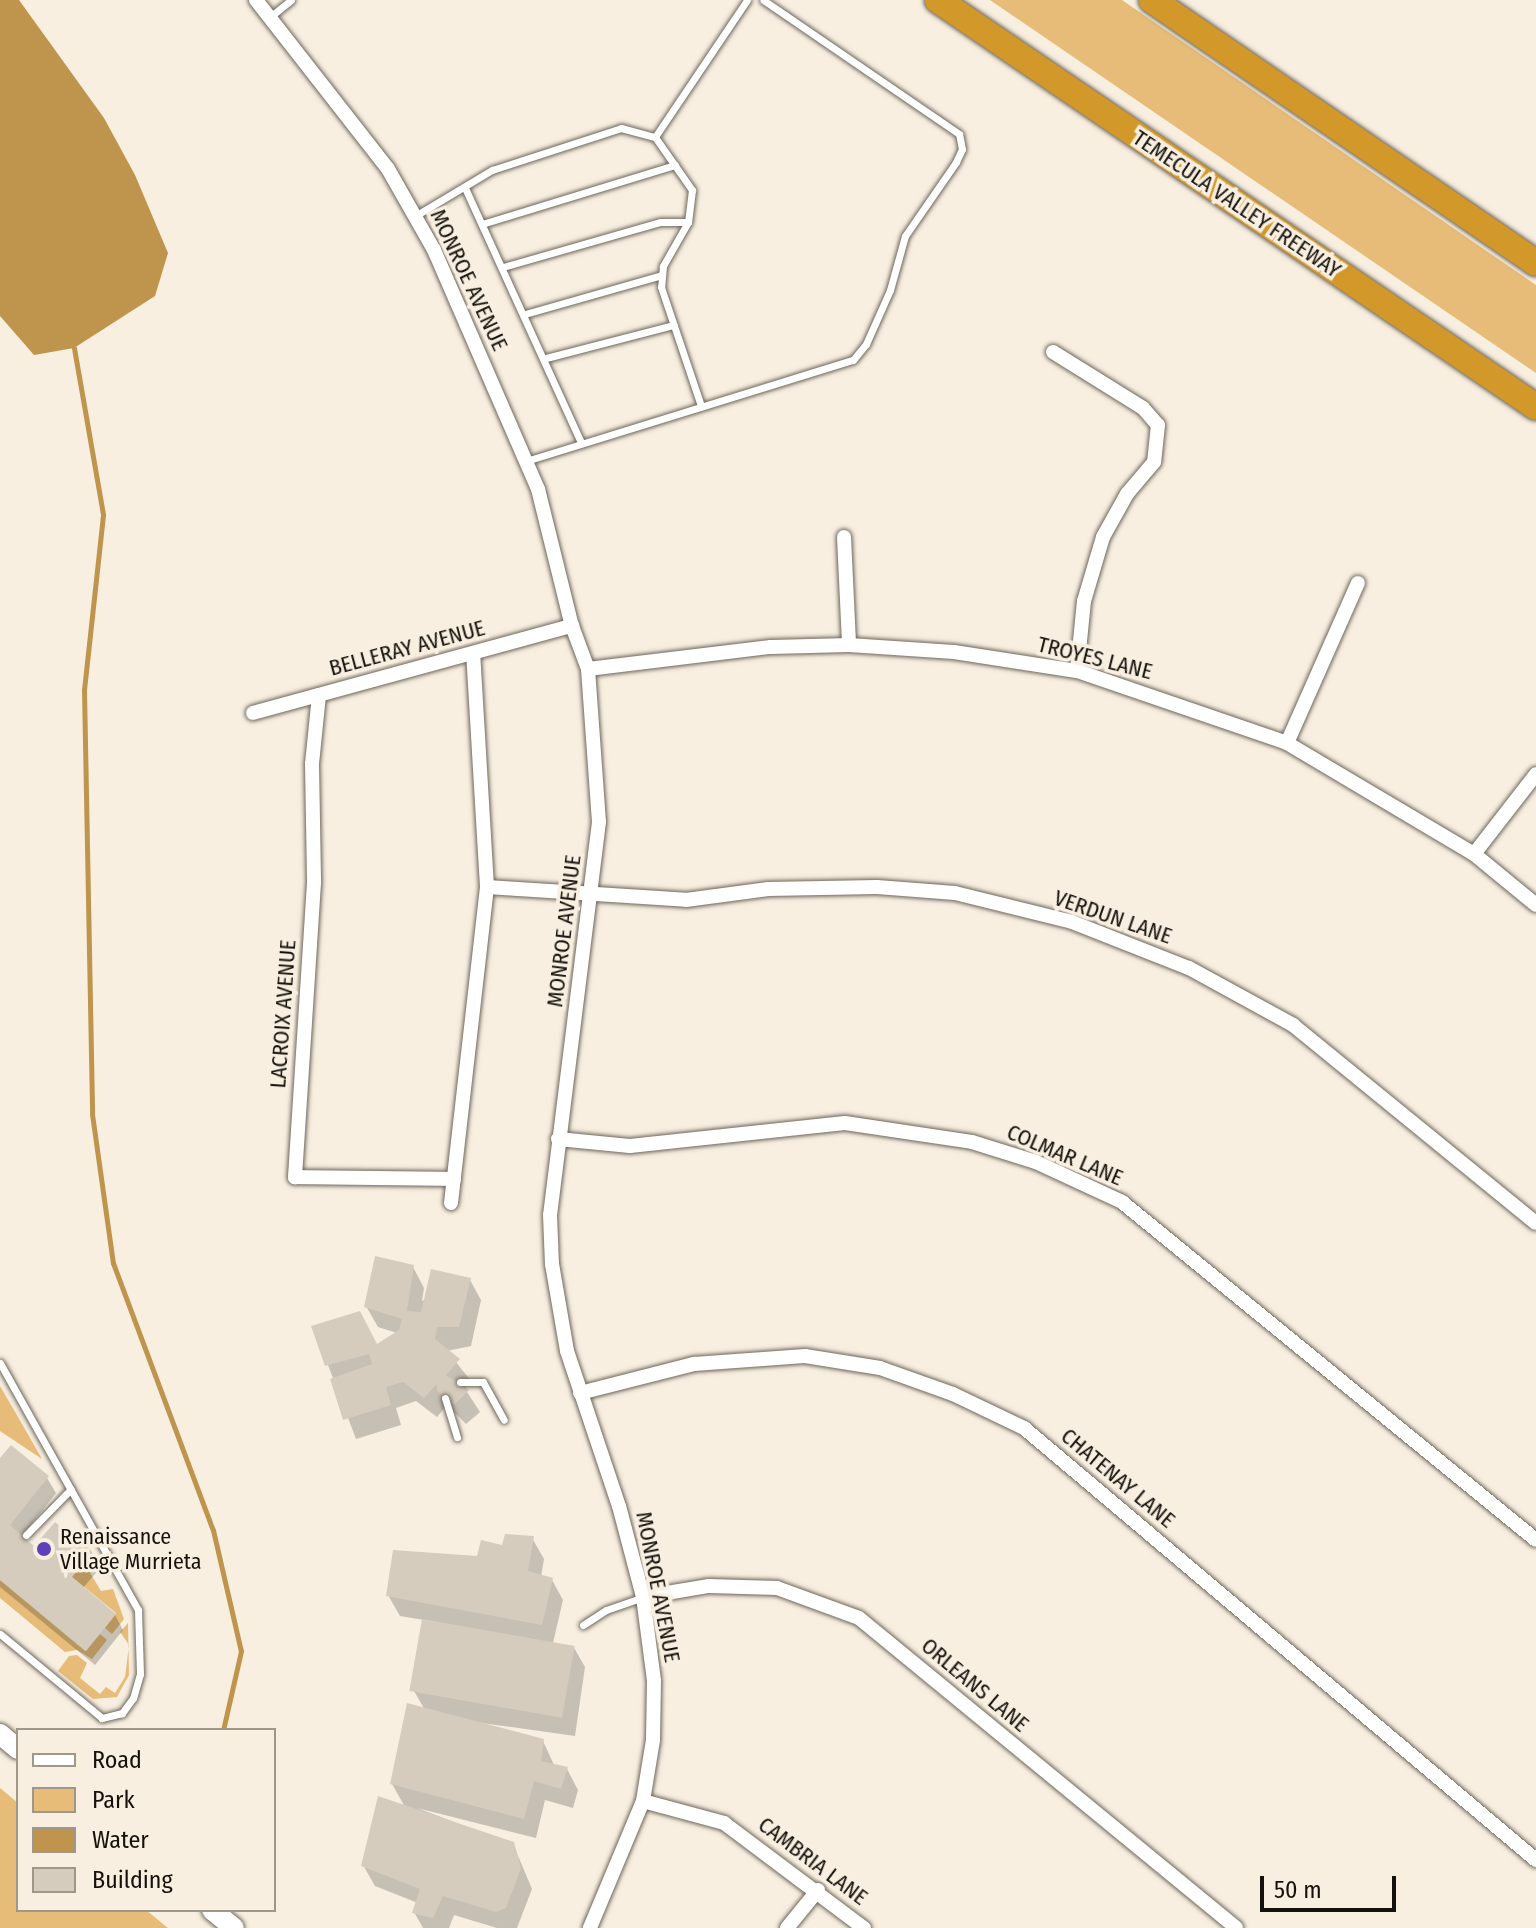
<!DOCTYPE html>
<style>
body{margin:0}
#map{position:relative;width:1536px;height:1928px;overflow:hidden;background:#f8efe1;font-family:"Fira Sans Condensed",sans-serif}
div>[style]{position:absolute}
.green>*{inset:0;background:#e6bc78}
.water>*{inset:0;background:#bf944d}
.shadow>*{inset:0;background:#0003}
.stream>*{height:5px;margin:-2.5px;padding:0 2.5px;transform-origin:2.5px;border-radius:2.5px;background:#bf944d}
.building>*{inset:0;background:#d5ccbe;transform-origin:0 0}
.roads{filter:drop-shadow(0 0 2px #6d665a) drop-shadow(0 0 2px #6d665a)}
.lane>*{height:7px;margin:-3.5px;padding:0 3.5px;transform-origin:3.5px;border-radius:3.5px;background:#fff}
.street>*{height:14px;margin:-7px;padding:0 7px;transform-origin:7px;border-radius:7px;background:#fff}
.secondary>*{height:20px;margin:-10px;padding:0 10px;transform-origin:10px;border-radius:10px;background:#fff}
.highway>*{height:26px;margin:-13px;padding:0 13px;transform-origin:13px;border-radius:13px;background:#d2982a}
.dots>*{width:22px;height:22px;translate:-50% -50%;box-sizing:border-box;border:4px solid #f8efe1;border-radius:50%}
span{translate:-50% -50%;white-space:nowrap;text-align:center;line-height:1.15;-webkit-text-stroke:7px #f8efe1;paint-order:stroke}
.street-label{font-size:22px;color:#15120d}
.poi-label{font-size:22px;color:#15120d}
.left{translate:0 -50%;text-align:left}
.legend{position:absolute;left:16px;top:1728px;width:260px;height:184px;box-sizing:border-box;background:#f8efe1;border:2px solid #9d978c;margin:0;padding:10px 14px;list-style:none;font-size:24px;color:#15120d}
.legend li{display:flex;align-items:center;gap:16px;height:40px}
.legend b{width:40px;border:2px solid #9d978c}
.scale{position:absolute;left:1260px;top:1876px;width:136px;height:36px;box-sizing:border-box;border:4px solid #15120d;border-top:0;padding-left:10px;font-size:24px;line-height:28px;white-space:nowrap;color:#15120d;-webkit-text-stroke:6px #f8efe1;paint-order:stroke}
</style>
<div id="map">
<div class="green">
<i style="clip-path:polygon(990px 0,1122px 0,1536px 285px,1536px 373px)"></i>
<i style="clip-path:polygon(0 1386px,18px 1417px,42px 1459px,0 1431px)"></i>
<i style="clip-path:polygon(81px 1535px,96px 1559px,90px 1573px,101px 1591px,113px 1589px,124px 1619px,112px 1634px,105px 1628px,116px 1613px,72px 1577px,76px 1540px)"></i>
<i style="clip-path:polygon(0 1580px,85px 1651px,100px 1634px,107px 1640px,92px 1659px,77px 1650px,65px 1652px,0 1598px)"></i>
<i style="clip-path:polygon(128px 1623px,129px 1675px,117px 1697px,93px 1699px,58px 1671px,69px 1656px,77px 1655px,87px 1663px,80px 1678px,100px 1694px,106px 1687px,115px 1693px,125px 1677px,129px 1645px,120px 1632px)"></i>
<i style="clip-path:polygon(0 1788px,18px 1803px,18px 1910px,146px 1910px,168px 1928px,0 1928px)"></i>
</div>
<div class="water">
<i style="clip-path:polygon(0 0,19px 0,104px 118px,135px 175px,168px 253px,155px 296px,74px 348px,34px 355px,0 316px)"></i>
</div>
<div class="shadow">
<i style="clip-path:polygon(413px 1267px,424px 1288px,422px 1301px,470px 1280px,481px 1300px,471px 1346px,447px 1351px,471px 1381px,465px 1389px,480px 1412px,466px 1424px,447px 1405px,437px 1417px,416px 1401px,396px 1408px,401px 1425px,356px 1439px,314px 1328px,377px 1346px,397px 1333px,378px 1327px,366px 1306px)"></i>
<i style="clip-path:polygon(0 1461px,47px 1478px,56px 1493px,21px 1537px,34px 1548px,90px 1554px,99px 1569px,83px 1588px,115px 1615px,123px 1630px,95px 1665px,0 1587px)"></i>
<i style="clip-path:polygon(532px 1538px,544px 1559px,541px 1577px,552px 1580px,563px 1600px,553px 1643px,573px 1646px,585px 1667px,575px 1736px,468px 1721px,543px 1741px,555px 1767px,567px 1769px,578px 1790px,573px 1808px,545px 1800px,536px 1838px,417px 1808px,513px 1844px,532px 1889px,517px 1928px,497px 1928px,454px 1915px,449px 1928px,423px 1928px,414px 1912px,418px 1903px,375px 1886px,363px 1865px,405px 1807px,392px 1784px,425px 1710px,414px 1691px,424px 1620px,400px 1616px,388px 1595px)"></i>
</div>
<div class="stream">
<i style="left:74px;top:348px;width:169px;rotate:80.1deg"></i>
<i style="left:103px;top:515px;width:176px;rotate:96.2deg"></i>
<i style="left:84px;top:690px;width:424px;rotate:88.9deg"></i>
<i style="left:92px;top:1114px;width:150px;rotate:82deg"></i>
<i style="left:113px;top:1263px;width:285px;rotate:69.5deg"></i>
<i style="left:213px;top:1530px;width:124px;rotate:77deg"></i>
<i style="left:241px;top:1651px;width:81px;rotate:102.8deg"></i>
</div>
<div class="building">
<i style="clip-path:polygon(375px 1256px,414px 1265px,407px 1311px,421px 1312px,431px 1269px,471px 1278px,459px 1327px,437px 1327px,435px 1339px,460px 1359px,446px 1375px,469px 1390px,454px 1405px,437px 1391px,437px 1384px,424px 1398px,403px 1382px,386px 1387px,391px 1405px,343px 1420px,330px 1379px,372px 1364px,369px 1354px,325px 1366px,311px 1326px,360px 1311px,377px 1344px,399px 1330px,402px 1319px,364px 1307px)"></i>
<i style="clip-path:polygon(11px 1445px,49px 1476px,10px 1525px,34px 1546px,55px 1522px,92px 1553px,72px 1577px,116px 1614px,86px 1651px,0 1580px,0 1458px)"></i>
<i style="clip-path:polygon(505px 1534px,534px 1536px,528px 1571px,553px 1578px,542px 1625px,386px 1596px,393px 1550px,477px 1556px,481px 1540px,502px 1545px)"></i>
<i style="left:422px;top:1619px;width:155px;height:73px;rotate:10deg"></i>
<i style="clip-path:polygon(407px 1703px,544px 1739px,541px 1761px,568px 1767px,561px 1789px,534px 1781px,524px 1819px,390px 1784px)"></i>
<i style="clip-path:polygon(378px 1796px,514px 1842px,521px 1868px,506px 1908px,496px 1912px,443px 1896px,433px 1918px,412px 1913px,420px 1889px,361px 1866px)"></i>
</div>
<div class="roads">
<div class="lane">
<i style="left:270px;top:17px;width:27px;rotate:-39deg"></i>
<i style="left:655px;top:137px;width:165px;rotate:-56.1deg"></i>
<i style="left:465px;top:188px;width:279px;rotate:65.5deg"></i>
<i style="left:415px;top:216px;width:90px;rotate:-30.9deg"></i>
<i style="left:492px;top:170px;width:136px;rotate:-18deg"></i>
<i style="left:621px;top:128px;width:35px;rotate:15deg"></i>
<i style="left:655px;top:137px;width:65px;rotate:55.1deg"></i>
<i style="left:692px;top:190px;width:32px;rotate:97deg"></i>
<i style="left:688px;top:222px;width:51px;rotate:119.6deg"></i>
<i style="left:663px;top:266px;width:21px;rotate:95deg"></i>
<i style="left:661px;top:287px;width:126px;rotate:71.4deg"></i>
<i style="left:482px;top:224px;width:202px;rotate:-17deg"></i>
<i style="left:503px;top:267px;width:163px;rotate:-16deg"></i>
<i style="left:660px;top:222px;width:28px"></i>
<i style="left:525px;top:314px;width:142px;rotate:-15.9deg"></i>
<i style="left:546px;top:358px;width:132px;rotate:-14.5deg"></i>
<i style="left:526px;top:461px;width:342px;rotate:-17.2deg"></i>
<i style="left:853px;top:360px;width:21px;rotate:-51deg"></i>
<i style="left:866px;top:344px;width:59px;rotate:-66deg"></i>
<i style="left:890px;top:290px;width:56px;rotate:-74.5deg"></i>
<i style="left:905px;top:236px;width:90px;rotate:-55.4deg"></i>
<i style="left:956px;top:162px;width:14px;rotate:-65deg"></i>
<i style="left:962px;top:149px;width:15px;rotate:-101deg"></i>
<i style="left:959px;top:134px;width:237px;rotate:-145.6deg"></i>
<i style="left:0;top:1363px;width:283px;rotate:60.8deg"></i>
<i style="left:138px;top:1610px;width:64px;rotate:88.2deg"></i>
<i style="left:140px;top:1674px;width:25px;rotate:106deg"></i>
<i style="left:133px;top:1698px;width:19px;rotate:126deg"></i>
<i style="left:122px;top:1713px;width:21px;rotate:166deg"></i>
<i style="left:102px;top:1718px;width:132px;rotate:-140.5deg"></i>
<i style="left:460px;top:1382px;width:23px"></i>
<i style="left:483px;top:1382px;width:43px;rotate:61.1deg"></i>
<i style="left:445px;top:1398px;width:41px;rotate:72.9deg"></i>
<i style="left:26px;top:1535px;width:64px;rotate:-45.6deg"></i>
<i style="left:583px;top:1625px;width:27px;rotate:-33deg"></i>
<i style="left:606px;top:1610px;width:39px;rotate:-19deg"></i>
</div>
<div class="street">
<i style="left:256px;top:0;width:214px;rotate:52deg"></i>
<i style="left:388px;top:169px;width:93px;rotate:60.4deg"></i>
<i style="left:434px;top:250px;width:261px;rotate:66.5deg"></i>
<i style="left:538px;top:489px;width:141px;rotate:76.1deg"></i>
<i style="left:572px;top:626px;width:46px;rotate:69.6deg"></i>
<i style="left:588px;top:669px;width:153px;rotate:85.9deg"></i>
<i style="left:599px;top:822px;width:396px;rotate:97.1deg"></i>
<i style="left:550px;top:1215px;width:49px;rotate:87.7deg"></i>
<i style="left:552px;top:1264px;width:88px;rotate:80.2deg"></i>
<i style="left:567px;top:1351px;width:163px;rotate:71.5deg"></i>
<i style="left:619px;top:1506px;width:94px;rotate:75.2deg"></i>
<i style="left:643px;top:1597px;width:85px;rotate:82.5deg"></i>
<i style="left:654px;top:1681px;width:59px;rotate:91deg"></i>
<i style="left:653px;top:1740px;width:62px;rotate:99.3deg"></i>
<i style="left:643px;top:1801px;width:138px;rotate:112.7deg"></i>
<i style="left:1053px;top:352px;width:106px;rotate:31.9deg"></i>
<i style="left:1143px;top:408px;width:23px;rotate:49deg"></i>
<i style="left:1158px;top:425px;width:37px;rotate:96deg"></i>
<i style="left:1154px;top:462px;width:42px;rotate:130.2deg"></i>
<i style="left:1127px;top:494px;width:49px;rotate:119.2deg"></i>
<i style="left:1103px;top:537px;width:67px;rotate:106.5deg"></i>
<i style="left:1084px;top:601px;width:70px;rotate:95.7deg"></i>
<i style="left:844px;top:537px;width:108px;rotate:87.3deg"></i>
<i style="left:588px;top:669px;width:184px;rotate:-6.9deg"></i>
<i style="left:771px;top:647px;width:78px;rotate:-1.5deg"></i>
<i style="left:849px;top:645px;width:105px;rotate:3.8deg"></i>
<i style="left:954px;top:652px;width:124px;rotate:8.8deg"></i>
<i style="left:1077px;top:671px;width:222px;rotate:18.9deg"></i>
<i style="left:1287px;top:743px;width:217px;rotate:30.7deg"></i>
<i style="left:1474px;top:854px;width:80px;rotate:39.4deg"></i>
<i style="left:319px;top:695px;width:69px;rotate:95.8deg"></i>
<i style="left:312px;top:764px;width:119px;rotate:89deg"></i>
<i style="left:314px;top:883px;width:295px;rotate:93.7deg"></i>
<i style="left:295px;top:1177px;width:159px;rotate:0.7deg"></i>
<i style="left:253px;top:713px;width:331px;rotate:-15.3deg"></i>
<i style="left:1287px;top:743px;width:175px;rotate:-66.1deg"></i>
<i style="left:1474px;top:854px;width:101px;rotate:-52.2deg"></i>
<i style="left:487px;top:887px;width:199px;rotate:3.7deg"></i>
<i style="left:686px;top:900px;width:83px;rotate:-7.6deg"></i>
<i style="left:768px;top:889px;width:109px;rotate:-1.1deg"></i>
<i style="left:877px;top:887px;width:78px;rotate:4.4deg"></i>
<i style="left:955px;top:893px;width:121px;rotate:13.9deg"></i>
<i style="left:1072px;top:922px;width:126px;rotate:21.5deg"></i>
<i style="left:1189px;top:968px;width:119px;rotate:28.7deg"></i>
<i style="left:1293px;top:1025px;width:313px;rotate:39.2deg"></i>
<i style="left:558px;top:1139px;width:72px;rotate:5.6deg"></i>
<i style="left:630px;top:1146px;width:216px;rotate:-6.1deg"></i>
<i style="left:845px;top:1123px;width:128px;rotate:8.5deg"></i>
<i style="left:972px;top:1142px;width:67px;rotate:17.4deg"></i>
<i style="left:1036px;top:1162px;width:95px;rotate:24.9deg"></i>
<i style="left:1122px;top:1202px;width:534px;rotate:39.23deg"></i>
<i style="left:451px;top:1203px;width:318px;rotate:-83.5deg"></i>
<i style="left:487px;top:887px;width:234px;rotate:-93.4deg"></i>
<i style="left:580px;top:1393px;width:118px;rotate:-14.3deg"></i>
<i style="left:694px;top:1364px;width:111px;rotate:-4.1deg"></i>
<i style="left:805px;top:1356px;width:76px;rotate:9.1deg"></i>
<i style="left:880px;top:1368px;width:77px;rotate:19.6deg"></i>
<i style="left:953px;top:1394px;width:79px;rotate:25.6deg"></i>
<i style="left:1024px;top:1428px;width:670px;rotate:40.16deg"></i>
<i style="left:643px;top:1597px;width:67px;rotate:-9.5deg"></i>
<i style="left:709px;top:1586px;width:68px;rotate:1.7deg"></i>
<i style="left:777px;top:1588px;width:87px;rotate:20.1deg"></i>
<i style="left:859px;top:1618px;width:488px;rotate:39.4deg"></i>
<i style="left:643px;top:1801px;width:84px;rotate:15.2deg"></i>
<i style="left:724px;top:1823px;width:175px;rotate:36.9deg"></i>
<i style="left:787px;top:1928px;width:49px;rotate:-50.8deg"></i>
</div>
<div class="secondary">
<i style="left:0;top:1734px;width:23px;rotate:40deg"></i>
<i style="left:212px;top:1910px;width:28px;rotate:39deg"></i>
</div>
<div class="highway">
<i style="left:938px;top:0;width:723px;rotate:34.24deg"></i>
<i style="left:1152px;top:0;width:465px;rotate:34.4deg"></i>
</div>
</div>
<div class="dots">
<i style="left:44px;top:1549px;background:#5e41ba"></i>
</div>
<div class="street-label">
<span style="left:1237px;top:204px;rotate:34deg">TEMECULA VALLEY FREEWAY</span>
<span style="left:469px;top:280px;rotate:65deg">MONROE AVENUE</span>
<span style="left:407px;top:648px;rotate:-15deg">BELLERAY AVENUE</span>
<span style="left:1095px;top:658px;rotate:14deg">TROYES LANE</span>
<span style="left:1113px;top:917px;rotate:19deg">VERDUN LANE</span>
<span style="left:564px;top:931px;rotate:-83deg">MONROE AVENUE</span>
<span style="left:283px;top:1014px;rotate:-86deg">LACROIX AVENUE</span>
<span style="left:1065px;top:1155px;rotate:23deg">COLMAR LANE</span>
<span style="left:1118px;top:1478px;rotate:40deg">CHATENAY LANE</span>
<span style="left:658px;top:1587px;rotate:79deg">MONROE AVENUE</span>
<span style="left:975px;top:1685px;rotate:40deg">ORLEANS LANE</span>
<span style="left:813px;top:1861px;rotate:37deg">CAMBRIA LANE</span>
</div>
<div class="poi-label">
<span class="left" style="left:60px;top:1549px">Renaissance<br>Village Murrieta</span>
</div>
<ul class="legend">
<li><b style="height:10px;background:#fff"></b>Road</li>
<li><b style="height:22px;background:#e6bc78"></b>Park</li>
<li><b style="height:22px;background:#bf944d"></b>Water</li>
<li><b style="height:22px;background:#d5ccbe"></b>Building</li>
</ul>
<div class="scale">50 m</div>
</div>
